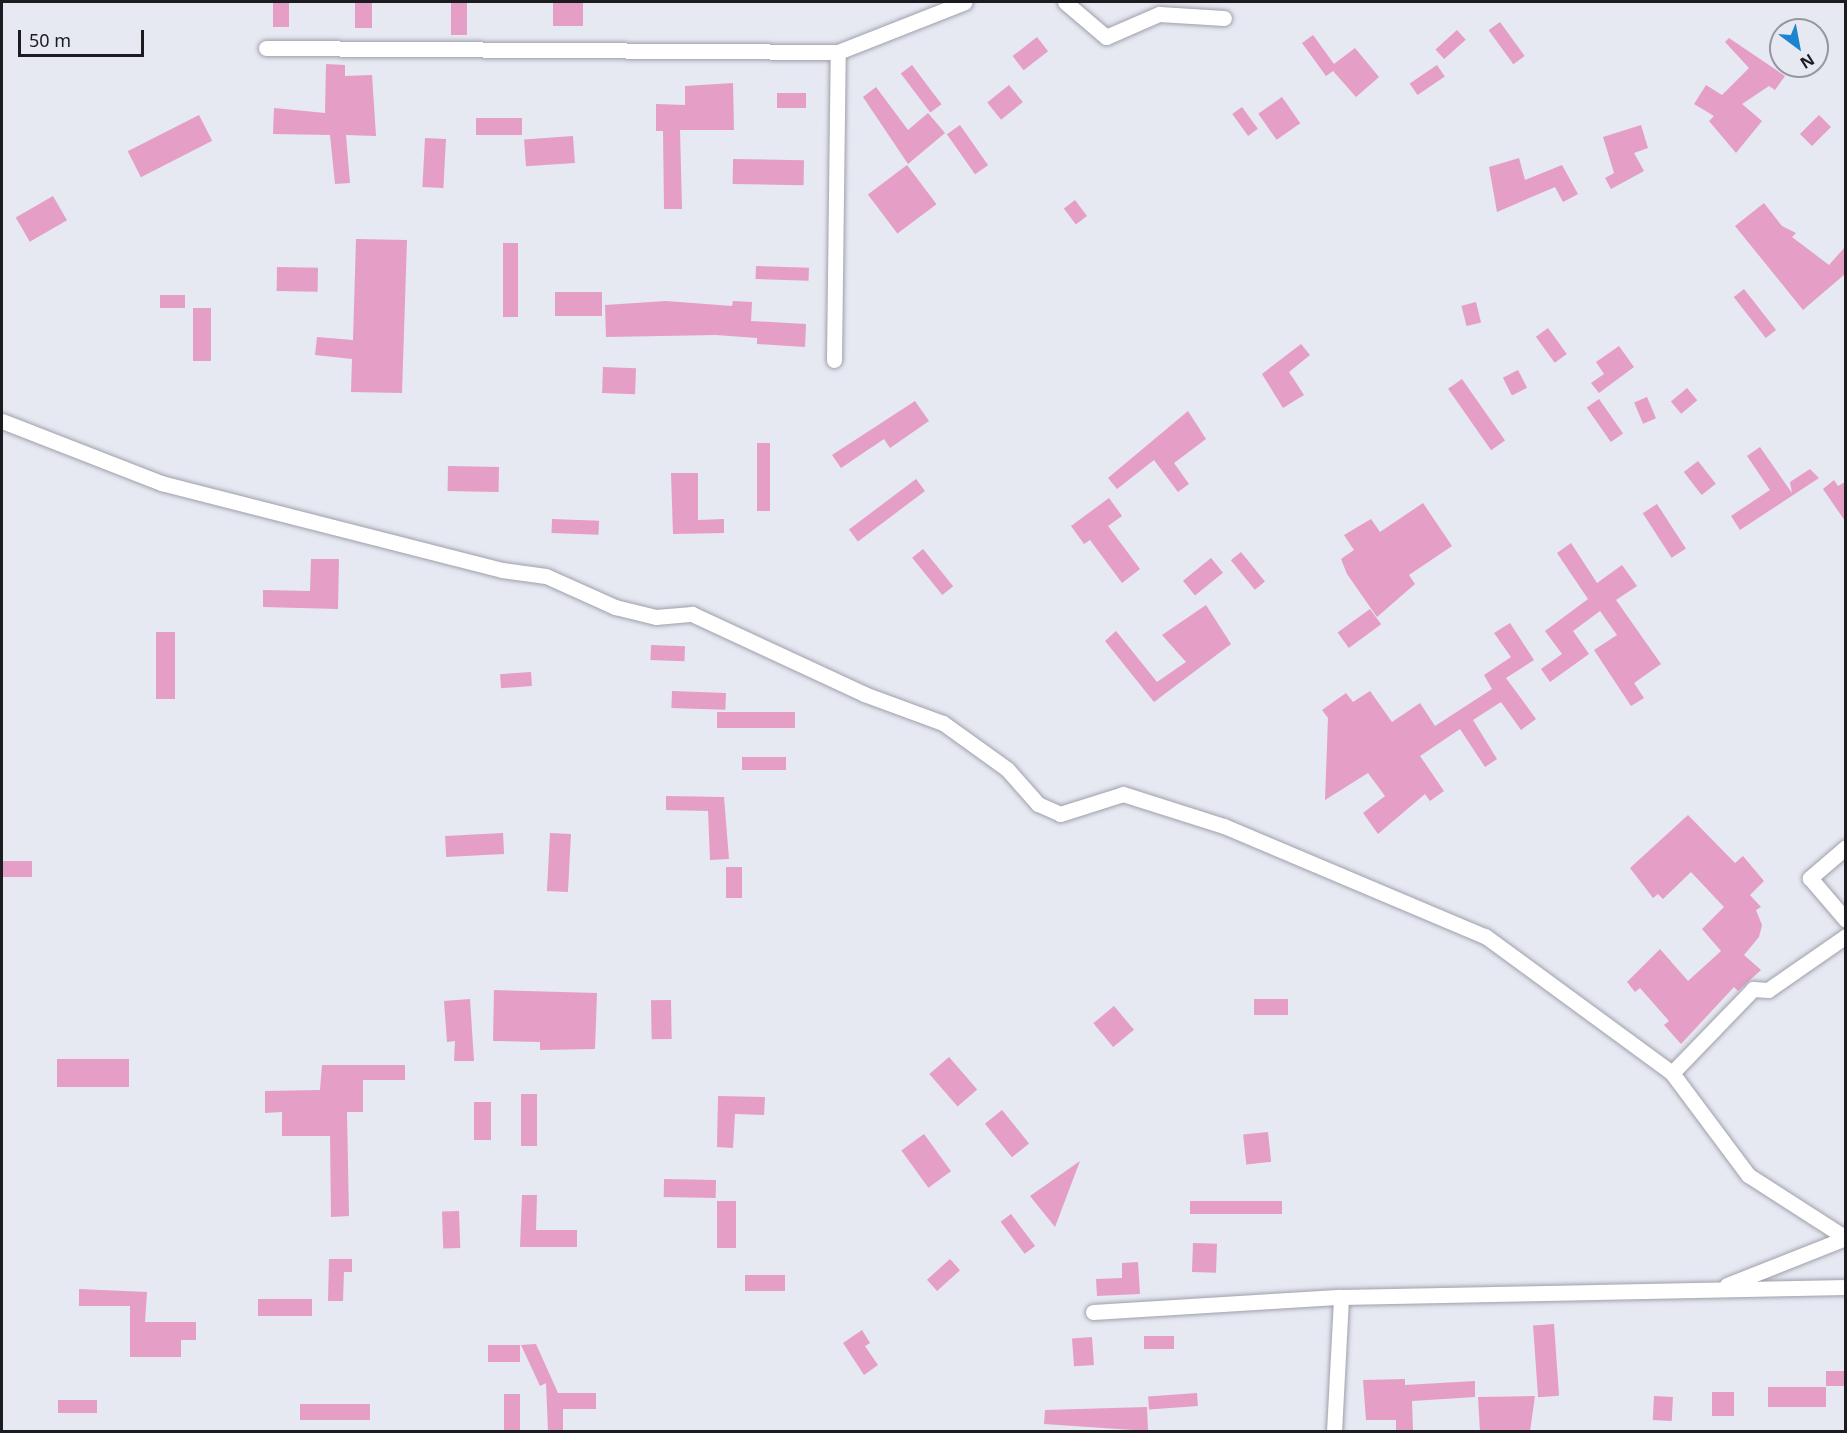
<!DOCTYPE html>
<style>
body{margin:0}
#map{position:relative;width:1847px;height:1433px;overflow:hidden;background:#e6e8f2;font-family:"Noto Sans",sans-serif}
div>[style]{position:absolute}
.building>*{inset:0;background:#e59ec6;transform-origin:0 0}
.roads{filter:drop-shadow(0 0 2px #9ea0aa) drop-shadow(0 0 2px #9ea0aa)}
.street>*{height:15px;margin:-7.5px;padding:0 7.5px;transform-origin:7.5px;border-radius:7.5px;background:#fff}
span{translate:-50% -50%;white-space:nowrap;text-align:center;line-height:1.15;-webkit-text-stroke:6px #e6e8f2;paint-order:stroke}
.frame{position:absolute;inset:0;border:3px solid #1c1c20;pointer-events:none}
.north{position:absolute;left:1769px;top:18px;width:60px;height:60px;box-sizing:border-box;background:#e6e8f2;border:2px solid #95969e;border-radius:50%;rotate:148deg;font-size:16px;font-weight:700;line-height:24px;text-align:center;color:#1c1c20}
.north::after{content:'';display:block;margin:auto;width:21px;height:27px;background:#1d85cf;clip-path:polygon(50% 0,100% 100%,50% 72%,0 100%)}
.scale{position:absolute;left:18px;top:30px;width:126px;height:27px;box-sizing:border-box;border:3px solid #1c1c20;border-top:0;padding-left:8px;font-size:18px;line-height:21px;white-space:nowrap;color:#1c1c20;-webkit-text-stroke:4px #e6e8f2;paint-order:stroke}
</style>
<div id="map">
<div class="building">
<i style="left:273px;top:2px;width:16px;height:25px"></i>
<i style="left:355px;top:2px;width:17px;height:26px"></i>
<i style="left:451px;top:2px;width:16px;height:33px"></i>
<i style="left:583px;top:3px;width:23px;height:30px;rotate:90deg"></i>
<i style="left:1500px;top:22px;width:42px;height:14px;rotate:54deg"></i>
<i style="left:1457px;top:30px;width:13px;height:29px;rotate:48deg"></i>
<i style="clip-path:polygon(1313px 35px,1334px 64px,1355px 48px,1379px 77px,1356px 97px,1333px 71px,1326px 76px,1302px 43px)"></i>
<i style="left:1037px;top:37px;width:18px;height:31px;rotate:52deg"></i>
<i style="clip-path:polygon(1729px 38px,1785px 76px,1775px 90px,1769px 86px,1742px 104px,1762px 121px,1736px 153px,1709px 121px,1714px 116px,1694px 104px,1706px 85px,1722px 95px,1749px 68px,1725px 42px)"></i>
<i style="clip-path:polygon(326px 64px,345px 65px,345px 76px,372px 75px,376px 136px,346px 135px,350px 183px,335px 184px,330px 135px,273px 134px,274px 108px,325px 113px)"></i>
<i style="left:912px;top:65px;width:49px;height:14px;rotate:53deg"></i>
<i style="left:1437px;top:65px;width:14px;height:33px;rotate:56deg"></i>
<i style="clip-path:polygon(733px 83px,734px 130px,680px 130px,682px 209px,664px 209px,663px 131px,656px 131px,656px 104px,685px 105px,685px 86px)"></i>
<i style="left:1009px;top:85px;width:22px;height:28px;rotate:51deg"></i>
<i style="clip-path:polygon(876px 87px,908px 130px,928px 113px,945px 133px,908px 164px,863px 97px)"></i>
<i style="left:777px;top:93px;width:29px;height:15px"></i>
<i style="left:1282px;top:97px;width:32px;height:29px;rotate:55deg"></i>
<i style="left:1242px;top:107px;width:27px;height:12px;rotate:54deg"></i>
<i style="left:199px;top:115px;width:29px;height:80px;rotate:63deg"></i>
<i style="left:1819px;top:115px;width:17px;height:27px;rotate:45deg"></i>
<i style="left:522px;top:118px;width:17px;height:46px;rotate:90deg"></i>
<i style="left:960px;top:125px;width:49px;height:16px;rotate:55deg"></i>
<i style="clip-path:polygon(1641px 125px,1648px 148px,1634px 153px,1644px 171px,1611px 189px,1605px 178px,1614px 173px,1603px 137px)"></i>
<i style="left:573px;top:136px;width:27px;height:49px;rotate:86deg"></i>
<i style="left:425px;top:138px;width:21px;height:49px;rotate:3deg"></i>
<i style="clip-path:polygon(1519px 158px,1525px 180px,1562px 165px,1578px 194px,1563px 202px,1555px 187px,1497px 212px,1489px 167px)"></i>
<i style="left:733px;top:159px;width:71px;height:25px;rotate:1deg"></i>
<i style="left:907px;top:165px;width:49px;height:49px;rotate:53deg"></i>
<i style="left:53px;top:196px;width:28px;height:43px;rotate:60deg"></i>
<i style="left:1075px;top:200px;width:20px;height:14px;rotate:53deg"></i>
<i style="clip-path:polygon(1764px 203px,1782px 226px,1796px 233px,1792px 237px,1829px 265px,1845px 247px,1845px 274px,1803px 310px,1735px 226px)"></i>
<i style="clip-path:polygon(356px 239px,407px 240px,402px 393px,351px 392px,352px 359px,315px 355px,317px 337px,353px 340px)"></i>
<i style="left:503px;top:243px;width:15px;height:74px"></i>
<i style="left:756px;top:266px;width:53px;height:13px;rotate:2deg"></i>
<i style="left:277px;top:267px;width:41px;height:24px;rotate:1deg"></i>
<i style="left:1744px;top:289px;width:52px;height:13px;rotate:52deg"></i>
<i style="left:602px;top:292px;width:24px;height:47px;rotate:90deg"></i>
<i style="left:160px;top:295px;width:25px;height:13px"></i>
<i style="clip-path:polygon(666px 301px,732px 306px,733px 301px,752px 302px,751px 321px,806px 324px,805px 347px,757px 344px,757px 338px,716px 335px,606px 337px,605px 305px)"></i>
<i style="left:1476px;top:302px;width:21px;height:15px;rotate:76deg"></i>
<i style="left:193px;top:308px;width:18px;height:53px"></i>
<i style="left:1548px;top:328px;width:32px;height:15px;rotate:54deg"></i>
<i style="clip-path:polygon(1301px 344px,1310px 355px,1289px 372px,1304px 395px,1283px 408px,1262px 374px)"></i>
<i style="clip-path:polygon(1619px 346px,1634px 367px,1599px 393px,1591px 383px,1604px 374px,1596px 362px)"></i>
<i style="left:603px;top:367px;width:33px;height:26px;rotate:2deg"></i>
<i style="left:1518px;top:370px;width:20px;height:17px;rotate:63deg"></i>
<i style="left:1462px;top:379px;width:75px;height:17px;rotate:55deg"></i>
<i style="left:1687px;top:388px;width:16px;height:21px;rotate:50deg"></i>
<i style="left:1647px;top:397px;width:23px;height:14px;rotate:67deg"></i>
<i style="left:1599px;top:399px;width:42px;height:15px;rotate:55deg"></i>
<i style="clip-path:polygon(915px 401px,929px 421px,890px 448px,884px 439px,841px 468px,832px 455px)"></i>
<i style="clip-path:polygon(1188px 411px,1206px 439px,1174px 463px,1189px 484px,1178px 492px,1154px 460px,1117px 489px,1108px 478px)"></i>
<i style="left:757px;top:443px;width:13px;height:68px"></i>
<i style="clip-path:polygon(1760px 447px,1792px 493px,1790px 482px,1810px 469px,1819px 478px,1740px 530px,1731px 516px,1770px 490px,1747px 456px)"></i>
<i style="left:1698px;top:461px;width:29px;height:18px;rotate:52deg"></i>
<i style="left:448px;top:466px;width:51px;height:25px;rotate:1deg"></i>
<i style="clip-path:polygon(671px 473px,698px 473px,698px 520px,724px 519px,724px 533px,673px 534px)"></i>
<i style="left:916px;top:479px;width:15px;height:84px;rotate:53deg"></i>
<i style="clip-path:polygon(1834px 480px,1838px 486px,1845px 482px,1845px 521px,1823px 489px)"></i>
<i style="clip-path:polygon(1109px 498px,1122px 516px,1108px 526px,1140px 569px,1122px 583px,1090px 540px,1084px 544px,1071px 526px)"></i>
<i style="clip-path:polygon(1423px 503px,1452px 546px,1409px 575px,1415px 584px,1377px 617px,1347px 574px,1341px 559px,1354px 550px,1344px 535px,1371px 519px,1380px 532px)"></i>
<i style="left:1657px;top:504px;width:53px;height:17px;rotate:57deg"></i>
<i style="left:552px;top:519px;width:47px;height:14px;rotate:2deg"></i>
<i style="clip-path:polygon(1571px 543px,1597px 583px,1622px 565px,1637px 586px,1616px 600px,1661px 664px,1634px 683px,1644px 698px,1631px 706px,1594px 650px,1617px 635px,1600px 611px,1573px 631px,1589px 654px,1550px 682px,1541px 669px,1562px 654px,1545px 631px,1588px 599px,1557px 553px)"></i>
<i style="left:923px;top:549px;width:48px;height:14px;rotate:51deg"></i>
<i style="left:1241px;top:552px;width:38px;height:13px;rotate:51deg"></i>
<i style="left:1211px;top:558px;width:19px;height:36px;rotate:51deg"></i>
<i style="clip-path:polygon(311px 559px,339px 559px,338px 609px,263px 607px,263px 590px,310px 591px)"></i>
<i style="clip-path:polygon(1206px 605px,1231px 644px,1154px 702px,1105px 641px,1116px 631px,1157px 682px,1186px 662px,1162px 635px)"></i>
<i style="left:1370px;top:609px;width:19px;height:40px;rotate:54deg"></i>
<i style="clip-path:polygon(1510px 623px,1534px 660px,1506px 678px,1536px 719px,1521px 730px,1501px 702px,1473px 720px,1497px 759px,1485px 767px,1460px 729px,1420px 756px,1444px 791px,1430px 801px,1425px 794px,1378px 834px,1363px 813px,1385px 796px,1368px 773px,1325px 800px,1328px 718px,1322px 710px,1346px 693px,1353px 702px,1370px 691px,1392px 722px,1420px 703px,1435px 726px,1492px 689px,1484px 675px,1511px 657px,1494px 633px)"></i>
<i style="left:156px;top:632px;width:19px;height:67px"></i>
<i style="left:651px;top:645px;width:34px;height:15px;rotate:2deg"></i>
<i style="left:531px;top:672px;width:14px;height:31px;rotate:86deg"></i>
<i style="left:672px;top:691px;width:54px;height:17px;rotate:2deg"></i>
<i style="left:717px;top:712px;width:78px;height:16px"></i>
<i style="left:786px;top:757px;width:13px;height:44px;rotate:90deg"></i>
<i style="clip-path:polygon(666px 796px,724px 797px,729px 859px,710px 860px,708px 811px,666px 810px)"></i>
<i style="clip-path:polygon(1688px 815px,1735px 863px,1743px 856px,1764px 881px,1750px 895px,1761px 907px,1756px 910px,1762px 925px,1759px 937px,1744px 955px,1761px 970px,1738px 991px,1734px 987px,1681px 1044px,1664px 1025px,1669px 1021px,1640px 988px,1635px 992px,1627px 982px,1660px 949px,1688px 981px,1721px 951px,1702px 929px,1724px 907px,1691px 872px,1663px 899px,1658px 894px,1653px 898px,1630px 868px)"></i>
<i style="left:503px;top:833px;width:21px;height:58px;rotate:87deg"></i>
<i style="left:550px;top:833px;width:21px;height:58px;rotate:3deg"></i>
<i style="left:2px;top:861px;width:30px;height:16px"></i>
<i style="left:726px;top:867px;width:16px;height:31px"></i>
<i style="clip-path:polygon(494px 990px,597px 993px,595px 1049px,540px 1050px,540px 1042px,493px 1041px)"></i>
<i style="clip-path:polygon(470px 999px,474px 1061px,454px 1061px,455px 1041px,447px 1042px,444px 1001px)"></i>
<i style="left:1254px;top:999px;width:34px;height:16px"></i>
<i style="left:671px;top:1000px;width:39px;height:20px;rotate:89deg"></i>
<i style="left:1114px;top:1006px;width:31px;height:27px;rotate:50deg"></i>
<i style="left:949px;top:1057px;width:43px;height:26px;rotate:49deg"></i>
<i style="left:57px;top:1059px;width:72px;height:28px"></i>
<i style="clip-path:polygon(322px 1065px,405px 1065px,405px 1080px,363px 1080px,363px 1112px,347px 1112px,349px 1216px,331px 1217px,330px 1136px,282px 1136px,282px 1112px,265px 1113px,265px 1091px,320px 1090px)"></i>
<i style="left:537px;top:1094px;width:52px;height:16px;rotate:90deg"></i>
<i style="clip-path:polygon(718px 1096px,765px 1097px,764px 1115px,735px 1114px,733px 1148px,717px 1147px)"></i>
<i style="left:474px;top:1102px;width:17px;height:38px"></i>
<i style="left:1002px;top:1110px;width:43px;height:22px;rotate:51deg"></i>
<i style="left:1268px;top:1132px;width:30px;height:25px;rotate:84deg"></i>
<i style="left:924px;top:1134px;width:46px;height:28px;rotate:54deg"></i>
<i style="clip-path:polygon(1080px 1161px,1055px 1227px,1030px 1196px)"></i>
<i style="left:664px;top:1179px;width:52px;height:18px;rotate:1deg"></i>
<i style="clip-path:polygon(522px 1195px,537px 1195px,536px 1230px,577px 1230px,577px 1247px,520px 1247px)"></i>
<i style="left:717px;top:1201px;width:19px;height:47px"></i>
<i style="left:1282px;top:1201px;width:13px;height:92px;rotate:90deg"></i>
<i style="left:459px;top:1211px;width:37px;height:17px;rotate:88deg"></i>
<i style="left:1011px;top:1214px;width:40px;height:13px;rotate:53deg"></i>
<i style="left:1193px;top:1243px;width:24px;height:29px;rotate:2deg"></i>
<i style="clip-path:polygon(329px 1259px,352px 1259px,352px 1272px,344px 1272px,343px 1301px,328px 1301px)"></i>
<i style="left:950px;top:1259px;width:15px;height:31px;rotate:48deg"></i>
<i style="clip-path:polygon(1138px 1262px,1140px 1294px,1097px 1296px,1096px 1279px,1122px 1278px,1122px 1263px)"></i>
<i style="left:785px;top:1275px;width:16px;height:40px;rotate:90deg"></i>
<i style="clip-path:polygon(79px 1289px,147px 1292px,145px 1322px,196px 1322px,196px 1340px,181px 1340px,181px 1357px,130px 1357px,130px 1306px,79px 1306px)"></i>
<i style="left:258px;top:1299px;width:54px;height:17px"></i>
<i style="left:1554px;top:1324px;width:72px;height:21px;rotate:86deg"></i>
<i style="clip-path:polygon(862px 1330px,870px 1343px,865px 1346px,878px 1365px,864px 1375px,843px 1343px)"></i>
<i style="left:1144px;top:1336px;width:30px;height:13px"></i>
<i style="left:1092px;top:1337px;width:28px;height:20px;rotate:86deg"></i>
<i style="clip-path:polygon(536px 1344px,558px 1393px,596px 1393px,596px 1409px,563px 1409px,563px 1431px,548px 1431px,546px 1383px,540px 1386px,521px 1345px)"></i>
<i style="left:520px;top:1345px;width:17px;height:32px;rotate:90deg"></i>
<i style="left:1826px;top:1371px;width:19px;height:15px"></i>
<i style="clip-path:polygon(1405px 1379px,1405px 1385px,1475px 1381px,1475px 1397px,1412px 1401px,1413px 1431px,1396px 1431px,1396px 1420px,1366px 1420px,1363px 1380px)"></i>
<i style="left:1826px;top:1387px;width:20px;height:58px;rotate:90deg"></i>
<i style="left:1712px;top:1392px;width:22px;height:24px"></i>
<i style="left:1197px;top:1393px;width:13px;height:49px;rotate:86deg"></i>
<i style="left:504px;top:1394px;width:16px;height:37px"></i>
<i style="clip-path:polygon(1535px 1396px,1530px 1431px,1480px 1431px,1478px 1397px)"></i>
<i style="left:1654px;top:1396px;width:19px;height:24px;rotate:3deg"></i>
<i style="left:58px;top:1400px;width:39px;height:13px"></i>
<i style="left:370px;top:1404px;width:16px;height:70px;rotate:90deg"></i>
<i style="clip-path:polygon(1147px 1407px,1148px 1431px,1044px 1424px,1045px 1410px)"></i>
</div>
<div class="roads">
<div class="street">
<i style="left:1065px;top:2px;width:54px;rotate:40.5deg"></i>
<i style="left:1106px;top:37px;width:58px;rotate:-23.5deg"></i>
<i style="left:1159px;top:14px;width:65px;rotate:3.5deg"></i>
<i style="left:266px;top:48px;width:572px;rotate:0.4deg"></i>
<i style="left:838px;top:52px;width:136px;rotate:-21.5deg"></i>
<i style="left:834px;top:360px;width:308px;rotate:-89.3deg"></i>
<i style="left:2px;top:421px;width:171px;rotate:21.3deg"></i>
<i style="left:161px;top:483px;width:352px;rotate:14.3deg"></i>
<i style="left:502px;top:570px;width:44px;rotate:7.8deg"></i>
<i style="left:546px;top:576px;width:76px;rotate:24.2deg"></i>
<i style="left:615px;top:607px;width:42px;rotate:13.7deg"></i>
<i style="left:656px;top:617px;width:36px;rotate:-5deg"></i>
<i style="left:692px;top:614px;width:190px;rotate:24.9deg"></i>
<i style="left:864px;top:694px;width:84px;rotate:20.2deg"></i>
<i style="left:943px;top:723px;width:79px;rotate:35.7deg"></i>
<i style="left:1007px;top:769px;width:47px;rotate:48.5deg"></i>
<i style="left:1038px;top:804px;width:24px;rotate:24deg"></i>
<i style="left:1060px;top:814px;width:66px;rotate:-17.6deg"></i>
<i style="left:1123px;top:794px;width:106px;rotate:17.6deg"></i>
<i style="left:1224px;top:826px;width:283px;rotate:22.9deg"></i>
<i style="left:1485px;top:936px;width:232px;rotate:36.2deg"></i>
<i style="left:1672px;top:1073px;width:127px;rotate:53.3deg"></i>
<i style="left:1748px;top:1175px;width:117px;rotate:32.7deg"></i>
<i style="left:1846px;top:847px;width:48px;rotate:139.3deg"></i>
<i style="left:1810px;top:878px;width:55px;rotate:49.4deg"></i>
<i style="left:1672px;top:1073px;width:117px;rotate:-46deg"></i>
<i style="left:1753px;top:989px;width:15px;rotate:4deg"></i>
<i style="left:1768px;top:990px;width:95px;rotate:-34.7deg"></i>
<i style="left:1727px;top:1285px;width:128px;rotate:-21.6deg"></i>
<i style="left:1093px;top:1312px;width:248px;rotate:-3.5deg"></i>
<i style="left:1341px;top:1297px;width:505px;rotate:-1.13deg"></i>
<i style="left:1334px;top:1432px;width:135px;rotate:-87deg"></i>
</div>
</div>
<div class="frame"></div>
<div class="north">N</div>
<div class="scale">50 m</div>
</div>
